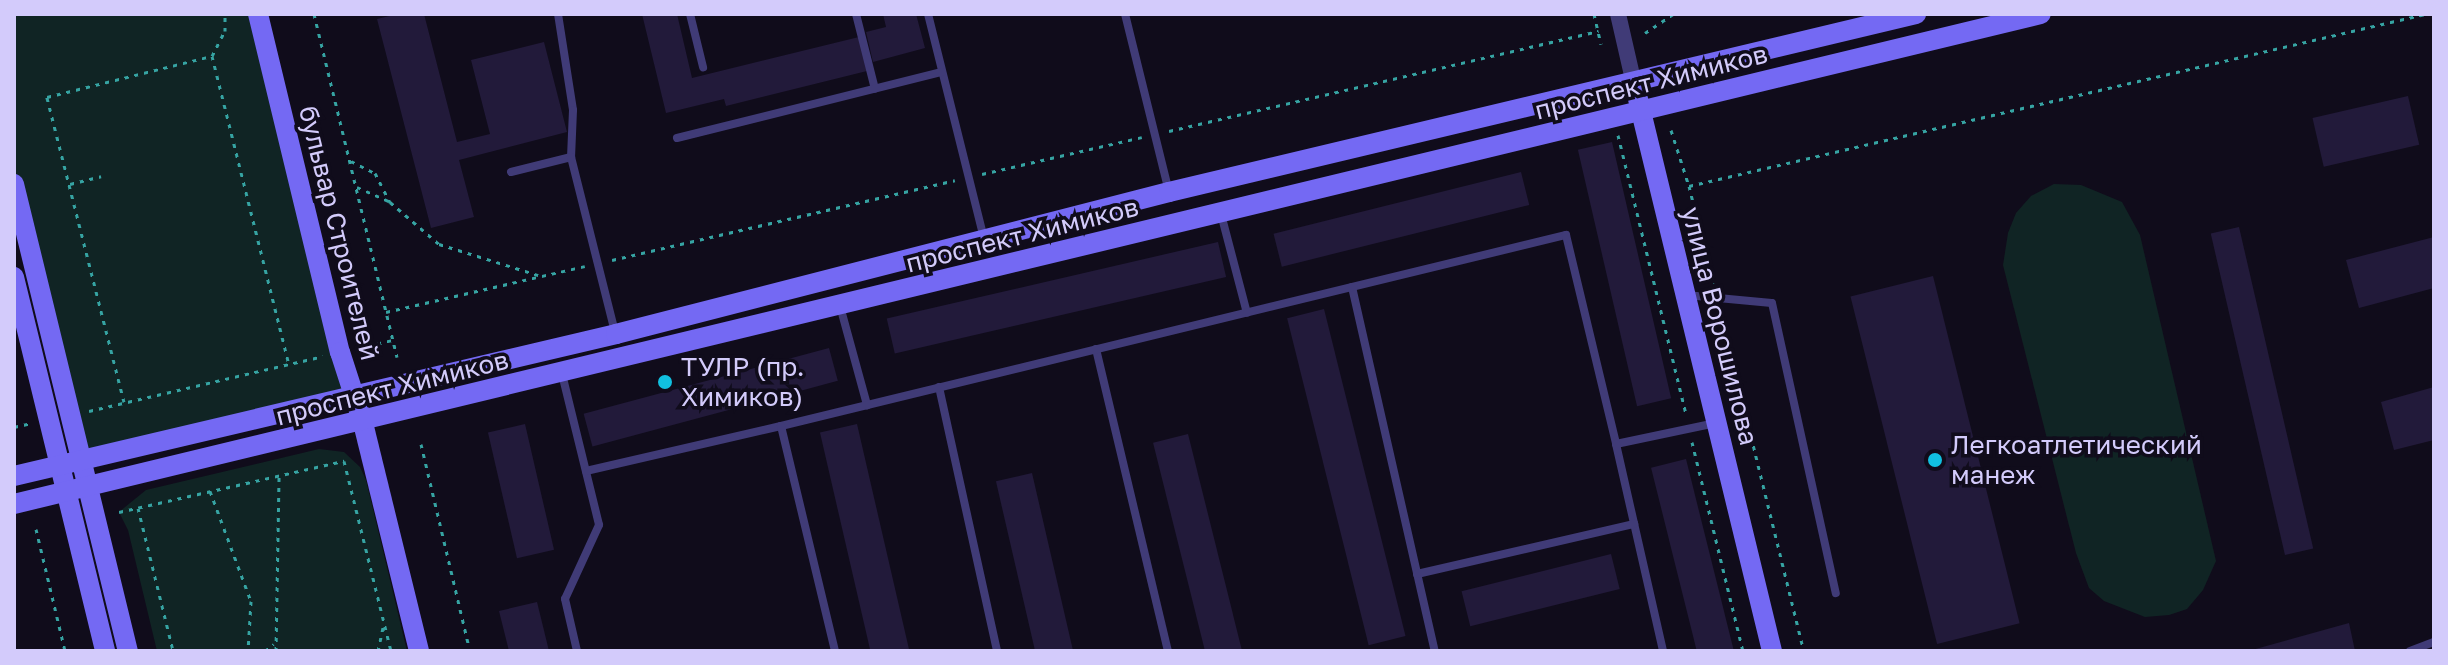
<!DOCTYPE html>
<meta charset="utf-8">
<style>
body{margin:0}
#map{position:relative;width:2448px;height:665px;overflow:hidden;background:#100c1b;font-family:"Golos Text",sans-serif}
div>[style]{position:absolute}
.green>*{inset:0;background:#102424}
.building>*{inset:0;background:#221a3a;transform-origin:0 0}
.path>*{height:3px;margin-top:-1.5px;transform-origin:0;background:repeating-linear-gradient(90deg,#36a4a3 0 4px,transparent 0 10px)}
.lane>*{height:8px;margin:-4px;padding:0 4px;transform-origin:4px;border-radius:4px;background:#403b77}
.street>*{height:16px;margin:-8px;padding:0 8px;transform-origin:8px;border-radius:8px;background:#403b77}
.secondary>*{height:20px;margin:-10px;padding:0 10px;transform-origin:10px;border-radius:10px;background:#7469f3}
.dots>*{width:22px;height:22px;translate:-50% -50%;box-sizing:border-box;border:4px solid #100c1b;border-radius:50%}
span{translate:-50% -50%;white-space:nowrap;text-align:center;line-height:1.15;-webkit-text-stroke:7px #100c1b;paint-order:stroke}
.street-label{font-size:26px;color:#d3cbfb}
.poi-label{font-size:26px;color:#d3cbfb}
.left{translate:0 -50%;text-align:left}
.frame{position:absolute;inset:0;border:16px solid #d3cbfb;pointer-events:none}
</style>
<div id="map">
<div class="green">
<i style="clip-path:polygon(14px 14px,258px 14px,355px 396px,81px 461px,14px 184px)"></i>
<i style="clip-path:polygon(2054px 184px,2081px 185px,2122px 202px,2140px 235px,2216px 561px,2203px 590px,2187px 609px,2169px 615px,2145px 617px,2104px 601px,2089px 588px,2076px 553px,2003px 265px,2008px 233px,2016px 213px,2031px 196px)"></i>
<i style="clip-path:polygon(319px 449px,344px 452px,360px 467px,366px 480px,407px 651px,157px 651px,128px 530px,119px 512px,146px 490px)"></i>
</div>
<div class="building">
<i style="clip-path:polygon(398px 14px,424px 14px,457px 142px,490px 134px,471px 60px,544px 42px,567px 132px,459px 160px,474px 217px,431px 228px,377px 19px)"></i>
<i style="clip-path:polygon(642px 14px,677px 14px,692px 78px,859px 37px,867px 71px,726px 106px,724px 99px,666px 113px)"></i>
<i style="clip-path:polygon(883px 14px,916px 14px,925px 48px,873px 62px,866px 32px,886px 27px)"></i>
<i style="left:2408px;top:96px;width:50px;height:98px;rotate:77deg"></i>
<i style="left:1612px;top:142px;width:263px;height:35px;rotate:77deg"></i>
<i style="left:1521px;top:172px;width:34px;height:255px;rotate:76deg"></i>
<i style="left:2239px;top:227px;width:330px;height:29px;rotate:77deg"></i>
<i style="clip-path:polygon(2434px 237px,2434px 288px,2359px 308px,2346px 260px)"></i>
<i style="left:1218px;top:242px;width:36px;height:340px;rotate:77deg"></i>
<i style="left:1933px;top:276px;width:358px;height:85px;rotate:76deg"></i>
<i style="left:1324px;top:309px;width:337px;height:38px;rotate:76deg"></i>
<i style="left:829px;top:348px;width:34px;height:254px;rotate:75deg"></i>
<i style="clip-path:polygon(2434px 387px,2434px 440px,2394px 450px,2381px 402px)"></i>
<i style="left:525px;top:424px;width:129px;height:38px;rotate:77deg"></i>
<i style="left:857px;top:424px;width:233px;height:38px;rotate:77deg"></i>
<i style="left:1188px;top:434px;width:223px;height:36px;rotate:76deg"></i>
<i style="left:1686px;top:459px;width:198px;height:36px;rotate:76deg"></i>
<i style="left:1032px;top:473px;width:182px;height:37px;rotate:77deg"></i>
<i style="left:1611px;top:554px;width:36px;height:154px;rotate:76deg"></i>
<i style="clip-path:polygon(537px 602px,549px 651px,509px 651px,499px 611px)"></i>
<i style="clip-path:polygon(2349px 623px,2355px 651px,2252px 651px,2252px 650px)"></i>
</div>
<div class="path">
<i style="left:314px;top:14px;width:353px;rotate:76.4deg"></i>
<i style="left:1594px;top:14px;width:31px;rotate:77deg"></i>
<i style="left:1645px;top:33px;width:34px;rotate:-34deg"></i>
<i style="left:212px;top:56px;width:28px;rotate:-63deg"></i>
<i style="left:225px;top:31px;width:17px;rotate:-90deg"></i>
<i style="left:1671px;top:130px;width:59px;rotate:72.2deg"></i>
<i style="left:1689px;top:186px;width:756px;rotate:-13.15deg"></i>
<i style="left:1169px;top:131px;width:441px;rotate:-13.1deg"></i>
<i style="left:1618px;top:135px;width:288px;rotate:76.3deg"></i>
<i style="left:351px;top:161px;width:27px;rotate:27deg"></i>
<i style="left:375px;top:173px;width:33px;rotate:63deg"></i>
<i style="left:390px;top:202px;width:65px;rotate:40.6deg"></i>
<i style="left:439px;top:244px;width:104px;rotate:17.4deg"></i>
<i style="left:982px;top:174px;width:164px;rotate:-13deg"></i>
<i style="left:70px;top:184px;width:32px;rotate:-14deg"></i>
<i style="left:1689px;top:186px;width:100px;rotate:76.1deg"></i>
<i style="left:357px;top:187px;width:36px;rotate:24deg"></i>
<i style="left:612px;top:260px;width:352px;rotate:-13.1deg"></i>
<i style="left:1720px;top:310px;width:351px;rotate:76.2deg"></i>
<i style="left:386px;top:312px;width:204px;rotate:-13deg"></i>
<i style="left:358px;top:348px;width:36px;rotate:-13deg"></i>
<i style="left:124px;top:402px;width:315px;rotate:-104.2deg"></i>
<i style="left:47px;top:97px;width:170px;rotate:-14deg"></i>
<i style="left:212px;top:56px;width:317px;rotate:76deg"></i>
<i style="left:89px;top:411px;width:240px;rotate:-13.2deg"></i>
<i style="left:14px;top:427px;width:17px;rotate:-13deg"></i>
<i style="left:1692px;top:442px;width:215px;rotate:76.3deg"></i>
<i style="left:421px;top:444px;width:213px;rotate:76.7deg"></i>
<i style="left:210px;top:491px;width:117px;rotate:69.6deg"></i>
<i style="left:251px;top:601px;width:50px;rotate:93.4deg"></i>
<i style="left:138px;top:508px;width:147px;rotate:76.2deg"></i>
<i style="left:119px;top:512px;width:231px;rotate:-12.8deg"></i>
<i style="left:344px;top:461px;width:196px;rotate:76.1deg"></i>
<i style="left:36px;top:529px;width:125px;rotate:76.6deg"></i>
<i style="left:265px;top:651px;width:11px;rotate:-38deg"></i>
<i style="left:276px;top:651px;width:176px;rotate:-89deg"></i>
<i style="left:378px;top:651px;width:29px;rotate:-78deg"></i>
</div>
<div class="lane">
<i style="left:558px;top:14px;width:97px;rotate:81.1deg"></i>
<i style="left:573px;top:110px;width:47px;rotate:92.4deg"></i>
<i style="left:690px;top:14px;width:55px;rotate:76.2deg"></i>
<i style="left:856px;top:14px;width:77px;rotate:75.8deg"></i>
<i style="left:928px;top:14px;width:231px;rotate:76deg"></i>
<i style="left:1125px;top:14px;width:183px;rotate:76.1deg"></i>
<i style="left:677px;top:138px;width:273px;rotate:-14deg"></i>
<i style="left:511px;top:172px;width:62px;rotate:-14deg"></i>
<i style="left:571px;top:157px;width:180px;rotate:75.9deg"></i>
<i style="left:1221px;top:214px;width:102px;rotate:75.3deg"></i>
<i style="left:1352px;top:287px;width:373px;rotate:77.2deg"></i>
<i style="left:1686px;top:295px;width:86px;rotate:5.3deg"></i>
<i style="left:1772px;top:303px;width:297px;rotate:77.6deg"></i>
<i style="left:840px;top:306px;width:103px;rotate:74.7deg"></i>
<i style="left:1096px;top:349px;width:310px;rotate:76.6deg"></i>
<i style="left:562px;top:374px;width:155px;rotate:76.2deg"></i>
<i style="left:599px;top:525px;width:81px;rotate:114.7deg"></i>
<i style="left:565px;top:599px;width:53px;rotate:77deg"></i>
<i style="left:939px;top:387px;width:270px;rotate:77.6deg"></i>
<i style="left:781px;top:426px;width:808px;rotate:-13.68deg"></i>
<i style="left:1566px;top:235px;width:215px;rotate:76.5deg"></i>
<i style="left:1616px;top:444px;width:102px;rotate:-11.9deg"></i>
<i style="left:1616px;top:444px;width:212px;rotate:77.2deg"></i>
<i style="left:586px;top:471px;width:200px;rotate:-13deg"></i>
<i style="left:781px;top:426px;width:231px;rotate:76.5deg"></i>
<i style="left:1417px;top:574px;width:223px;rotate:-13deg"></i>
<i style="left:2410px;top:651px;width:26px;rotate:-21deg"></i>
</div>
<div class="street">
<i style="left:1618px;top:14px;width:72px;rotate:77.1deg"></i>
</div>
<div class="secondary">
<i style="left:258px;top:14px;width:348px;rotate:76.4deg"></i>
<i style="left:340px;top:352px;width:75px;rotate:72.1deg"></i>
<i style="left:363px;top:423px;width:235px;rotate:76.2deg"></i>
<i style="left:1638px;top:99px;width:568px;rotate:76.36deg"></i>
<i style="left:14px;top:184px;width:481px;rotate:76.3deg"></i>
<i style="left:14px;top:277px;width:385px;rotate:76.3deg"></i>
<i style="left:14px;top:476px;width:619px;rotate:-13.27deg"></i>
<i style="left:616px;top:334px;width:571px;rotate:-14.4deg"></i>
<i style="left:1169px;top:192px;width:768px;rotate:-13.4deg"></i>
<i style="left:14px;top:504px;width:2085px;rotate:-13.59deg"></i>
</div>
<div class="dots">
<i style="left:665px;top:382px;background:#11c0e0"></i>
<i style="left:1935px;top:460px;background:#11c0e0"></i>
</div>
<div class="street-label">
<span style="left:1651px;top:82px;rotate:-14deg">проспект Химиков</span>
<span style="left:339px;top:233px;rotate:76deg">бульвар Строителей</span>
<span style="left:1022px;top:235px;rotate:-14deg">проспект Химиков</span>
<span style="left:1720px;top:326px;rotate:76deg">улица Ворошилова</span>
<span style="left:392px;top:388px;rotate:-14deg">проспект Химиков</span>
</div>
<div class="poi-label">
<span class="left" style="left:681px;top:382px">ТУЛР (пр.<br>Химиков)</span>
<span class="left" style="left:1951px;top:460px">Легкоатлетический<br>манеж</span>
</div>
<div class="frame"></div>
</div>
